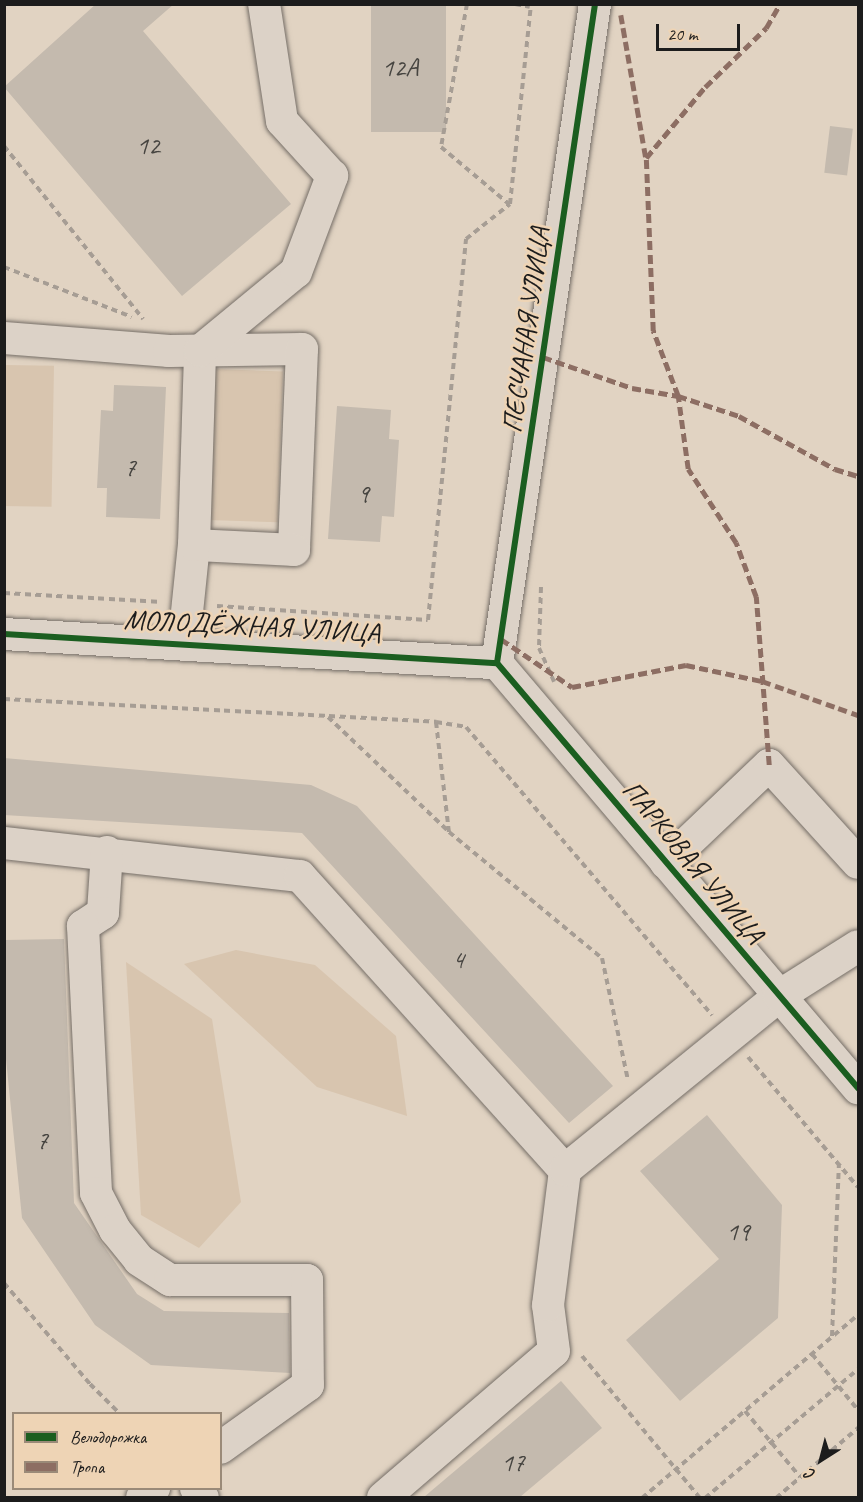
<!DOCTYPE html>
<meta charset="utf-8">
<style>
body{margin:0}
#map{position:relative;width:863px;height:1502px;overflow:hidden;background:#e1d3c2;font-family:Caveat,sans-serif}
div>[style]{position:absolute}
.green>*{inset:0;background:#d8c5af;transform-origin:0 0}
.building>*{inset:0;background:#c4baae;transform-origin:0 0}
.path>*{height:4px;margin-top:-2px;transform-origin:0;background:repeating-linear-gradient(90deg,#a69d94 0 6px,transparent 0 10.5px)}
.roads{filter:drop-shadow(0 0 2px #756e67) drop-shadow(0 0 2px #756e67)}
.minor>*{height:32px;margin:-16px;padding:0 16px;transform-origin:16px;border-radius:16px;background:#dcd2c7}
.quiet>*{height:4.5px;margin-top:-2.25px;transform-origin:0;background:repeating-linear-gradient(90deg,#8d6e63 0 9px,transparent 0 13.5px)}
.cycleway>*{height:6px;margin:-3px;padding:0 3px;transform-origin:3px;border-radius:3px;background:#1b5e20}
span{translate:-50% -50%;white-space:nowrap;text-align:center;line-height:1.15;-webkit-text-stroke:5px #eed4b5;paint-order:stroke}
.number-label{font-size:26px;color:#464440}
.number-label span{-webkit-text-stroke-width:0}
.street-label{font-size:28px;color:#1c1c1c}
.frame{position:absolute;inset:0;border:6px solid #1c1c1c;pointer-events:none}
.legend{position:absolute;left:12px;top:1412px;width:210px;height:78px;box-sizing:border-box;background:#eed4b5;border:2px solid #9a8a78;margin:0;padding:8px 10px;list-style:none;font-size:18px;color:#1c1c1c}
.legend li{display:flex;align-items:center;gap:12px;height:30px}
.legend b{width:30px;border:2px solid #9a8a78}
.north{position:absolute;left:791px;top:1430px;width:60px;height:60px;-webkit-text-stroke:4px #eed4b5;paint-order:stroke;rotate:216deg;font-size:16px;font-weight:700;line-height:24px;text-align:center;color:#1c1c1c}
.north::after{content:'';display:block;margin:auto;width:21px;height:27px;background:#1c1c1c;clip-path:polygon(50% 0,100% 100%,50% 72%,0 100%)}
.scale{position:absolute;left:656px;top:24px;width:84px;height:27px;box-sizing:border-box;border:3px solid #1c1c1c;border-top:0;padding-left:8px;font-size:18px;line-height:21px;white-space:nowrap;color:#1c1c1c;-webkit-text-stroke:4px #eed4b5;paint-order:stroke}
</style>
<div id="map">
<div class="green">
<i style="left:5px;top:365px;width:49px;height:141px;rotate:1deg"></i>
<i style="left:213px;top:369px;width:70px;height:151px;rotate:2deg"></i>
<i style="clip-path:polygon(236px 950px,315px 965px,396px 1036px,407px 1116px,317px 1087px,184px 964px)"></i>
<i style="clip-path:polygon(126px 962px,212px 1019px,241px 1202px,199px 1248px,141px 1215px)"></i>
</div>
<div class="building">
<i style="clip-path:polygon(96px 4px,174px 4px,143px 31px,291px 204px,182px 296px,4px 87px)"></i>
<i style="left:371px;top:4px;width:75px;height:128px"></i>
<i style="left:830px;top:126px;width:23px;height:47px;rotate:7deg"></i>
<i style="clip-path:polygon(114px 385px,166px 387px,160px 519px,106px 517px,107px 488px,97px 488px,101px 410px,113px 411px)"></i>
<i style="clip-path:polygon(337px 406px,391px 410px,389px 439px,399px 440px,394px 517px,382px 516px,380px 542px,328px 539px)"></i>
<i style="clip-path:polygon(4px 758px,311px 785px,357px 806px,613px 1086px,569px 1123px,302px 833px,4px 815px)"></i>
<i style="clip-path:polygon(64px 939px,74px 1203px,137px 1294px,164px 1311px,289px 1313px,290px 1373px,151px 1365px,95px 1325px,22px 1218px,6px 1059px,5px 940px)"></i>
<i style="clip-path:polygon(707px 1115px,782px 1205px,778px 1318px,680px 1401px,626px 1340px,719px 1259px,640px 1171px)"></i>
<i style="clip-path:polygon(561px 1381px,602px 1428px,520px 1497px,424px 1497px)"></i>
</div>
<div class="path">
<i style="left:467px;top:4px;width:145px;rotate:100.3deg"></i>
<i style="left:441px;top:147px;width:89px;rotate:40deg"></i>
<i style="left:515px;top:4px;width:15px;rotate:11deg"></i>
<i style="left:4px;top:146px;width:222px;rotate:51.2deg"></i>
<i style="left:4px;top:267px;width:137px;rotate:21.3deg"></i>
<i style="left:541px;top:587px;width:61px;rotate:91.9deg"></i>
<i style="left:539px;top:648px;width:37px;rotate:66deg"></i>
<i style="left:4px;top:593px;width:154px;rotate:3.3deg"></i>
<i style="left:217px;top:606px;width:211px;rotate:3.8deg"></i>
<i style="left:428px;top:620px;width:383px;rotate:-84.3deg"></i>
<i style="left:466px;top:239px;width:56px;rotate:-38.5deg"></i>
<i style="left:510px;top:204px;width:201px;rotate:-84deg"></i>
<i style="left:4px;top:699px;width:433px;rotate:3deg"></i>
<i style="left:436px;top:722px;width:30px;rotate:9deg"></i>
<i style="left:466px;top:727px;width:379px;rotate:49.5deg"></i>
<i style="left:328px;top:717px;width:166px;rotate:43.5deg"></i>
<i style="left:436px;top:722px;width:111px;rotate:83.3deg"></i>
<i style="left:449px;top:832px;width:198px;rotate:39.5deg"></i>
<i style="left:602px;top:958px;width:125px;rotate:78deg"></i>
<i style="left:748px;top:1057px;width:170px;rotate:49.8deg"></i>
<i style="left:4px;top:1283px;width:133px;rotate:49.6deg"></i>
<i style="left:90px;top:1384px;width:42px;rotate:45deg"></i>
<i style="left:832px;top:1336px;width:172px;rotate:-87.7deg"></i>
<i style="left:812px;top:1354px;width:72px;rotate:50.6deg"></i>
<i style="left:582px;top:1356px;width:185px;rotate:50.3deg"></i>
<i style="left:745px;top:1411px;width:86px;rotate:50.2deg"></i>
<i style="left:642px;top:1498px;width:283px;rotate:-40.3deg"></i>
<i style="left:705px;top:1498px;width:200px;rotate:-40.1deg"></i>
<i style="left:776px;top:1498px;width:108px;rotate:-40.5deg"></i>
</div>
<div class="roads">
<div class="minor">
<i style="left:4px;top:338px;width:166px;rotate:4.5deg"></i>
<i style="left:169px;top:351px;width:133px;rotate:-0.9deg"></i>
<i style="left:302px;top:349px;width:201px;rotate:92.3deg"></i>
<i style="left:294px;top:550px;width:100px;rotate:-177.1deg"></i>
<i style="left:4px;top:634px;width:494px;rotate:3.4deg"></i>
<i style="left:184px;top:641px;width:97px;rotate:-84.1deg"></i>
<i style="left:194px;top:545px;width:194px;rotate:-88.2deg"></i>
<i style="left:200px;top:351px;width:124px;rotate:-39.5deg"></i>
<i style="left:296px;top:272px;width:103px;rotate:-69.4deg"></i>
<i style="left:332px;top:176px;width:74px;rotate:-132.3deg"></i>
<i style="left:282px;top:121px;width:118px;rotate:-98.7deg"></i>
<i style="left:497px;top:663px;width:666px;rotate:-81.54deg"></i>
<i style="left:497px;top:663px;width:558px;rotate:49.66deg"></i>
<i style="left:4px;top:843px;width:298px;rotate:6.4deg"></i>
<i style="left:300px;top:876px;width:396px;rotate:48deg"></i>
<i style="left:107px;top:852px;width:61px;rotate:93.8deg"></i>
<i style="left:103px;top:913px;width:24px;rotate:147deg"></i>
<i style="left:83px;top:926px;width:267px;rotate:87.2deg"></i>
<i style="left:96px;top:1193px;width:42px;rotate:62.8deg"></i>
<i style="left:115px;top:1230px;width:38px;rotate:51deg"></i>
<i style="left:139px;top:1260px;width:37px;rotate:33deg"></i>
<i style="left:170px;top:1280px;width:137px"></i>
<i style="left:307px;top:1280px;width:105px;rotate:89.5deg"></i>
<i style="left:308px;top:1385px;width:108px;rotate:144.4deg"></i>
<i style="left:666px;top:863px;width:142px;rotate:-43.6deg"></i>
<i style="left:769px;top:765px;width:132px;rotate:47.8deg"></i>
<i style="left:196px;top:1488px;width:12px;rotate:55deg"></i>
<i style="left:142px;top:1498px;width:16px;rotate:-40deg"></i>
<i style="left:383px;top:1498px;width:225px;rotate:-40.7deg"></i>
<i style="left:554px;top:1351px;width:46px;rotate:-97.4deg"></i>
<i style="left:548px;top:1305px;width:136px;rotate:-82.8deg"></i>
<i style="left:565px;top:1170px;width:276px;rotate:-39.1deg"></i>
<i style="left:779px;top:996px;width:93px;rotate:-32.3deg"></i>
</div>
</div>
<div class="quiet">
<i style="left:621px;top:15px;width:145px;rotate:80.1deg"></i>
<i style="left:543px;top:357px;width:94px;rotate:19.2deg"></i>
<i style="left:632px;top:388px;width:47px;rotate:9.9deg"></i>
<i style="left:678px;top:396px;width:64px;rotate:18.2deg"></i>
<i style="left:739px;top:416px;width:110px;rotate:28.9deg"></i>
<i style="left:835px;top:469px;width:24px;rotate:17deg"></i>
<i style="left:501px;top:639px;width:86px;rotate:34.1deg"></i>
<i style="left:572px;top:687px;width:116px;rotate:-10.9deg"></i>
<i style="left:686px;top:665px;width:78px;rotate:11.9deg"></i>
<i style="left:762px;top:681px;width:102px;rotate:19.5deg"></i>
<i style="left:769px;top:765px;width:169px;rotate:-94.4deg"></i>
<i style="left:756px;top:597px;width:58px;rotate:-110.3deg"></i>
<i style="left:736px;top:543px;width:88px;rotate:-123deg"></i>
<i style="left:688px;top:469px;width:74px;rotate:-97.8deg"></i>
<i style="left:678px;top:396px;width:70px;rotate:-111deg"></i>
<i style="left:653px;top:331px;width:173px;rotate:-92.3deg"></i>
<i style="left:646px;top:158px;width:92px;rotate:-50.3deg"></i>
<i style="left:705px;top:87px;width:85px;rotate:-44deg"></i>
<i style="left:766px;top:28px;width:28px;rotate:-60deg"></i>
</div>
<div class="cycleway">
<i style="left:4px;top:634px;width:494px;rotate:3.4deg"></i>
<i style="left:497px;top:663px;width:666px;rotate:-81.54deg"></i>
<i style="left:497px;top:663px;width:558px;rotate:49.66deg"></i>
</div>
<div class="number-label">
<span style="left:400px;top:68px">12А</span>
<span style="left:148px;top:146px">12</span>
<span style="left:130px;top:468px">7</span>
<span style="left:363px;top:494px">9</span>
<span style="left:458px;top:960px">4</span>
<span style="left:42px;top:1141px">7</span>
<span style="left:738px;top:1232px">19</span>
<span style="left:513px;top:1463px">17</span>
</div>
<div class="street-label">
<span style="left:526px;top:330px;rotate:-82deg">ПЕСЧАНАЯ УЛИЦА</span>
<span style="left:252px;top:626px;rotate:3deg">МОЛОДЁЖНАЯ УЛИЦА</span>
<span style="left:693px;top:862px;rotate:50deg">ПАРКОВАЯ УЛИЦА</span>
</div>
<div class="frame"></div>
<ul class="legend">
<li><b style="height:8px;background:#1b5e20"></b>Велодорожка</li>
<li><b style="height:8px;background:#8d6e63"></b>Тропа</li>
</ul>
<div class="north">С</div>
<div class="scale">20 m</div>
</div>
